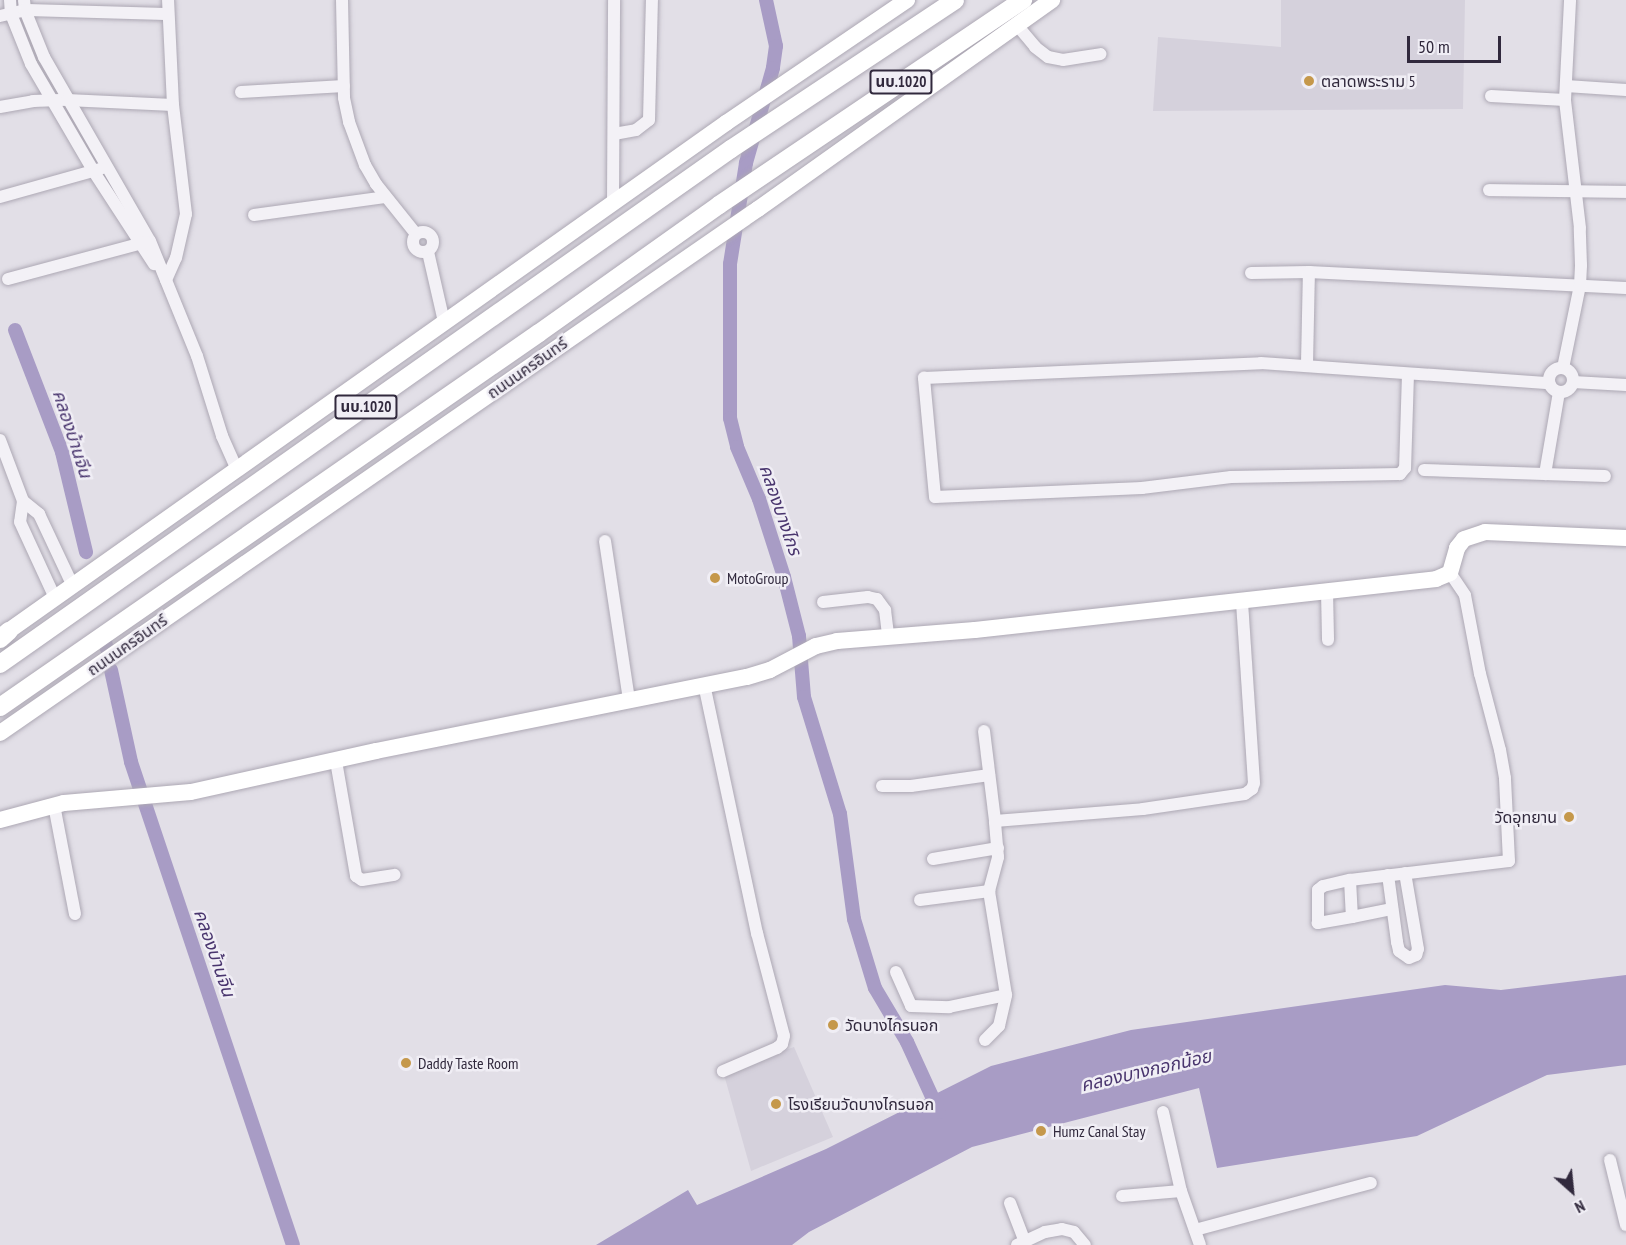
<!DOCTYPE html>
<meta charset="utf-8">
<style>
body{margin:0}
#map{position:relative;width:1626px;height:1245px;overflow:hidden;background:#e2dfe7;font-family:"PT Sans Narrow","Noto Sans Thai",sans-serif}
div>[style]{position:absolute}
.built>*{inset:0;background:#d5d1dc}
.water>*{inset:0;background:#a89cc5}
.canal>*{height:14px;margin:-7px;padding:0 7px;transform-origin:7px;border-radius:7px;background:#a89cc5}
.roads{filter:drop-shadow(0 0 2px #ada8b4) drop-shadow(0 0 2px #ada8b4)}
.street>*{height:12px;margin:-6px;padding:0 6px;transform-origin:6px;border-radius:6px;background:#f3f1f6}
.street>.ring{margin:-6px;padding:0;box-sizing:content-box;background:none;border:12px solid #f3f1f6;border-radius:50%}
.secondary>*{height:16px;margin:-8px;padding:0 8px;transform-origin:8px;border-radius:8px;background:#fff}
.primary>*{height:18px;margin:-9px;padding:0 9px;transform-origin:9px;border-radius:9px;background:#fff}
.dots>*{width:16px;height:16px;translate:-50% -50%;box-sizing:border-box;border:3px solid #f0eef5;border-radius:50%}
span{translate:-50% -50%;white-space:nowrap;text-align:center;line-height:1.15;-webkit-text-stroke:5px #f0eef5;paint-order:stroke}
.shield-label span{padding:2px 4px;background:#f0eef5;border:2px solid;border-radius:4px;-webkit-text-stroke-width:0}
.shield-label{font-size:15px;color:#31293d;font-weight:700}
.poi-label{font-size:16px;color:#31293d}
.left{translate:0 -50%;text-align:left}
.right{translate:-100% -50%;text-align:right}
.street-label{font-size:16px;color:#31293d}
.water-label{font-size:18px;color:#49356e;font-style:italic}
.north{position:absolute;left:1542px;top:1161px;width:60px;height:60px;-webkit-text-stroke:4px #f0eef5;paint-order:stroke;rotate:153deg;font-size:16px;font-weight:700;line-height:24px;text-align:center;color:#31293d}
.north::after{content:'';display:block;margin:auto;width:21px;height:27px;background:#31293d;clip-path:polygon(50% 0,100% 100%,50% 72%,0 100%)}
.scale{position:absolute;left:1407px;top:36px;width:94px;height:27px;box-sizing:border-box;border:3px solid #31293d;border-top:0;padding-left:8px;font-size:18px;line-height:21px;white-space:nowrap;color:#31293d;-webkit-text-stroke:4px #f0eef5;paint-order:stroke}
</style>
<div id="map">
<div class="built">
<i style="clip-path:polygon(1281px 0,1465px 0,1463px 109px,1153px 111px,1158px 37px,1281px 47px)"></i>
<i style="clip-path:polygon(794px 1047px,833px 1137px,751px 1171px,723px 1071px)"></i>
</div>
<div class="water">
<i style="clip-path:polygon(1626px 975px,1626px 1065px,1547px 1075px,1417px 1136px,1217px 1168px,1199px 1088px,972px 1147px,809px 1232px,792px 1245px,596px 1245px,688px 1190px,697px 1205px,826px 1149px,991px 1066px,1131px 1030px,1445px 985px,1501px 990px)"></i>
</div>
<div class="canal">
<i style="left:766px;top:0;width:47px;rotate:77.7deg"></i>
<i style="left:776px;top:46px;width:22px;rotate:98deg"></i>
<i style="left:773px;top:68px;width:99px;rotate:105.9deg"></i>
<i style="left:746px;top:163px;width:102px;rotate:99deg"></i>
<i style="left:730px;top:264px;width:154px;rotate:90deg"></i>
<i style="left:730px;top:418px;width:30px;rotate:76deg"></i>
<i style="left:737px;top:447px;width:56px;rotate:67.1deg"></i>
<i style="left:759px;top:499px;width:82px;rotate:72.2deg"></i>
<i style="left:784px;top:577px;width:61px;rotate:75.7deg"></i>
<i style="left:799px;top:636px;width:61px;rotate:85.3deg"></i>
<i style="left:804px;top:697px;width:122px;rotate:72.9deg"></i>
<i style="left:840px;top:814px;width:106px;rotate:82.4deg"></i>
<i style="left:854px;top:919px;width:72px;rotate:73.1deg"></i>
<i style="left:875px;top:988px;width:63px;rotate:59.3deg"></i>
<i style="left:907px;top:1042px;width:77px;rotate:65.4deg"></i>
<i style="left:15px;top:330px;width:131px;rotate:68.9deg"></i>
<i style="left:62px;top:452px;width:103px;rotate:76.5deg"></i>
<i style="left:105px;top:642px;width:7px;rotate:74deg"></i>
<i style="left:111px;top:670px;width:94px;rotate:77.7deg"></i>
<i style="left:131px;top:762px;width:509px;rotate:71.46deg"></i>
</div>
<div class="roads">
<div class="street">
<i style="left:10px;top:0;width:14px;rotate:86deg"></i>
<i style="left:11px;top:14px;width:54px;rotate:68.2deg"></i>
<i style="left:31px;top:64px;width:125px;rotate:59.7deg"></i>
<i style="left:94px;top:172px;width:110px;rotate:56.9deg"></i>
<i style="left:24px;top:0;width:10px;rotate:84deg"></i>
<i style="left:25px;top:10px;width:51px;rotate:68deg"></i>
<i style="left:44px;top:57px;width:212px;rotate:60.1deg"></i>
<i style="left:150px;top:241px;width:124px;rotate:67.8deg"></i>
<i style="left:197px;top:356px;width:84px;rotate:72.6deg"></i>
<i style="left:222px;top:436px;width:35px;rotate:66deg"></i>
<i style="left:342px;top:0;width:98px;rotate:88.8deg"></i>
<i style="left:344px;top:98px;width:25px;rotate:78deg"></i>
<i style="left:349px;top:122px;width:46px;rotate:69.6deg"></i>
<i style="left:365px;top:165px;width:22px;rotate:60deg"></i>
<i style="left:376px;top:184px;width:64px;rotate:51.3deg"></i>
<i style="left:0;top:16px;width:26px;rotate:-13deg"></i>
<i style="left:25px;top:10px;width:143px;rotate:1.6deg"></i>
<i style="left:1016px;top:24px;width:30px;rotate:50deg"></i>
<i style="left:1035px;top:47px;width:16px;rotate:38deg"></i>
<i style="left:1048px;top:57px;width:15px;rotate:11deg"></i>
<i style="left:1063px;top:60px;width:38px;rotate:-9deg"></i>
<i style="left:1566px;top:86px;width:60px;rotate:3.8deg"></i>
<i style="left:241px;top:92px;width:103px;rotate:-3.3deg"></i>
<i style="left:1491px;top:96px;width:74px;rotate:3.1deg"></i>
<i style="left:0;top:107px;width:34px;rotate:-10deg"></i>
<i style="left:33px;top:101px;width:34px;rotate:-2deg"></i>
<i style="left:67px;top:100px;width:106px;rotate:2.7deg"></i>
<i style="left:614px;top:134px;width:22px;rotate:-10deg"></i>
<i style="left:636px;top:130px;width:16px;rotate:-38deg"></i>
<i style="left:649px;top:120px;width:120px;rotate:-88.6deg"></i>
<i style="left:1489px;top:190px;width:137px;rotate:0.8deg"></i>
<i style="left:0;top:197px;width:104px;rotate:-15.6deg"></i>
<i style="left:613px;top:204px;width:204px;rotate:-89.7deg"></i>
<i style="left:254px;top:215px;width:132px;rotate:-7.8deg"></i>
<i class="ring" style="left:413px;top:232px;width:8px;height:8px"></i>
<i style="left:428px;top:252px;width:72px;rotate:77.1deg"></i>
<i style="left:1251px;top:273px;width:58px;rotate:-1deg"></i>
<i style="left:1309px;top:272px;width:317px;rotate:2.9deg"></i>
<i style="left:8px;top:279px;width:143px;rotate:-15deg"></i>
<i style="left:166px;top:280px;width:24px;rotate:-66deg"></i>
<i style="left:176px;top:258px;width:45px;rotate:-77.2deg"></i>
<i style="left:186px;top:214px;width:110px;rotate:-96.8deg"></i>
<i style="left:173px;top:105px;width:105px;rotate:-92.7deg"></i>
<i style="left:1307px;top:364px;width:92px;rotate:-88.8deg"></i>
<i style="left:1563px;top:368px;width:85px;rotate:-78.4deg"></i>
<i style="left:1580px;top:285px;width:20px;rotate:-87deg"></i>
<i style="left:1581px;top:265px;width:37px;rotate:-92deg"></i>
<i style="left:1580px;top:228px;width:129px;rotate:-96.7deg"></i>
<i style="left:1565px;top:100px;width:100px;rotate:-87.1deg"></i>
<i class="ring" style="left:1549px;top:368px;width:12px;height:12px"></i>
<i style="left:1408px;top:374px;width:94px;rotate:91.8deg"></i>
<i style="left:1405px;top:468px;width:8px;rotate:130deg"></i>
<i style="left:1400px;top:474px;width:169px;rotate:179deg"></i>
<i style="left:1231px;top:477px;width:90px;rotate:173deg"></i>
<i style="left:1142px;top:488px;width:207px;rotate:177.5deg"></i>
<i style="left:935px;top:497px;width:120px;rotate:-95.3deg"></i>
<i style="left:924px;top:378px;width:337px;rotate:-2.5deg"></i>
<i style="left:1261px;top:363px;width:289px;rotate:4deg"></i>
<i style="left:1573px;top:382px;width:53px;rotate:3.2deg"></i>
<i style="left:0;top:440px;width:65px;rotate:69.3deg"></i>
<i style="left:23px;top:501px;width:21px;rotate:98deg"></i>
<i style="left:20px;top:522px;width:81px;rotate:65.3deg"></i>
<i style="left:1424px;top:470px;width:181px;rotate:1.9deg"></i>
<i style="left:1545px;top:474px;width:83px;rotate:-80.3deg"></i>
<i style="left:23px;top:501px;width:21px;rotate:39deg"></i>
<i style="left:39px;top:514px;width:77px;rotate:64.8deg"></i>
<i style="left:605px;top:541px;width:161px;rotate:81.4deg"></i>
<i style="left:1327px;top:591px;width:49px;rotate:88.8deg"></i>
<i style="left:823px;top:602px;width:45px;rotate:-6.3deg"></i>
<i style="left:868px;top:597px;width:9px;rotate:13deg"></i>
<i style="left:877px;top:599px;width:14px;rotate:54deg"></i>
<i style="left:885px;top:610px;width:25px;rotate:83deg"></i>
<i style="left:704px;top:684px;width:255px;rotate:78deg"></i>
<i style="left:757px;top:933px;width:106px;rotate:75.3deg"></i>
<i style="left:784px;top:1036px;width:8px;rotate:104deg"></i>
<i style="left:782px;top:1044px;width:6px;rotate:141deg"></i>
<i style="left:777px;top:1048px;width:59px;rotate:156.9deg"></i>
<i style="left:984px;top:731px;width:91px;rotate:83deg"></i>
<i style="left:336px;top:761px;width:117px;rotate:80.1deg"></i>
<i style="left:356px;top:876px;width:7px;rotate:34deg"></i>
<i style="left:362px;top:880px;width:33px;rotate:-9deg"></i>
<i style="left:882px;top:786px;width:29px"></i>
<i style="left:911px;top:786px;width:79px;rotate:-8deg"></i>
<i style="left:54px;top:805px;width:111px;rotate:79.1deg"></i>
<i style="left:933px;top:859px;width:66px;rotate:-9.6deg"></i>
<i style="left:1388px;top:875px;width:68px;rotate:82.3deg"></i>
<i style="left:1397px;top:942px;width:9px;rotate:77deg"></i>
<i style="left:1399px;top:951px;width:12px;rotate:35deg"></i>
<i style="left:1409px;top:958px;width:8px;rotate:-23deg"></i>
<i style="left:1416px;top:955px;width:6px;rotate:-72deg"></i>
<i style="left:1418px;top:949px;width:77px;rotate:-99.7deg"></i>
<i style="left:1350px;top:880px;width:37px;rotate:87deg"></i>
<i style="left:1352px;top:917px;width:41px;rotate:-11.3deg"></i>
<i style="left:920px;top:900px;width:70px;rotate:-7.4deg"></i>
<i style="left:1352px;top:917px;width:35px;rotate:170deg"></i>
<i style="left:1318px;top:923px;width:33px;rotate:-90deg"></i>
<i style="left:1318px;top:890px;width:6px;rotate:-39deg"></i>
<i style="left:1323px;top:886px;width:28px;rotate:-13deg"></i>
<i style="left:1350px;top:880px;width:160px;rotate:-6.8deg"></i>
<i style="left:1509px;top:861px;width:83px;rotate:-92.8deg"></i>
<i style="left:1505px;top:778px;width:28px;rotate:-100deg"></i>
<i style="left:1500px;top:750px;width:79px;rotate:-104.7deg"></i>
<i style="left:1480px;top:674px;width:80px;rotate:-100.8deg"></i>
<i style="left:1465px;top:595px;width:27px;rotate:-124deg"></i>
<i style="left:896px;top:972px;width:37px;rotate:66deg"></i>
<i style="left:911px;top:1006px;width:38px;rotate:2deg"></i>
<i style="left:949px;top:1007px;width:58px;rotate:-11.9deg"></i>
<i style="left:1006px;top:995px;width:105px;rotate:-99.3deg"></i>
<i style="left:989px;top:891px;width:35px;rotate:-75deg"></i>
<i style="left:998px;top:857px;width:36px;rotate:-95deg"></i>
<i style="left:995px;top:821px;width:148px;rotate:-4.6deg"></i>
<i style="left:1143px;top:809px;width:103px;rotate:-8.4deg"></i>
<i style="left:1245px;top:794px;width:9px;rotate:-36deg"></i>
<i style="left:1252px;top:789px;width:6px;rotate:-72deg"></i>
<i style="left:1254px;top:783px;width:182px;rotate:-93.8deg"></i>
<i style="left:985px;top:1040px;width:20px;rotate:-45deg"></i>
<i style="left:999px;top:1026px;width:32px;rotate:-77deg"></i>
<i style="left:1163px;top:1112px;width:81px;rotate:77.2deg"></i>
<i style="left:1181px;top:1191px;width:57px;rotate:70.6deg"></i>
<i style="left:1610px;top:1160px;width:67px;rotate:76.2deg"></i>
<i style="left:1122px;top:1196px;width:59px;rotate:-4.8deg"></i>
<i style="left:1010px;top:1203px;width:40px;rotate:69deg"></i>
<i style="left:1195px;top:1230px;width:182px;rotate:-15deg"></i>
<i style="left:1017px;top:1245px;width:31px;rotate:-25deg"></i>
<i style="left:1045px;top:1232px;width:17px;rotate:-10deg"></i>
<i style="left:1062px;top:1229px;width:12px;rotate:14deg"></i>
<i style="left:1074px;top:1232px;width:17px;rotate:50deg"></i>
</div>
<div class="secondary">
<i style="left:0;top:637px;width:890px;rotate:-35.3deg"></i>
<i style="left:726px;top:123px;width:219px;rotate:-34.2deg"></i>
<i style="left:0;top:733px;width:921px;rotate:-34.66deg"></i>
<i style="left:758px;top:209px;width:361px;rotate:-35.4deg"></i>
<i style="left:0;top:820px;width:66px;rotate:-14.9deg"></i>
<i style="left:64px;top:803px;width:127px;rotate:-5deg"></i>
<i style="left:191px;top:792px;width:189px;rotate:-12.5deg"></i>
<i style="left:376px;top:751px;width:378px;rotate:-11.3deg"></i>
<i style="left:747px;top:677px;width:24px;rotate:-17deg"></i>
<i style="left:770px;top:670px;width:52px;rotate:-27.6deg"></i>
<i style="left:816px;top:646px;width:22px;rotate:-13deg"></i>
<i style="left:837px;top:641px;width:138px;rotate:-4.6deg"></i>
<i style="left:975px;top:630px;width:464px;rotate:-6.3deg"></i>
<i style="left:1436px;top:579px;width:15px;rotate:-23deg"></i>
<i style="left:1450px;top:573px;width:26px;rotate:-74deg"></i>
<i style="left:1457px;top:548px;width:11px;rotate:-52deg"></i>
<i style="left:1464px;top:539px;width:22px;rotate:-18deg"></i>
<i style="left:1485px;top:532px;width:141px;rotate:2.4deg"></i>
</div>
<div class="primary">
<i style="left:0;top:639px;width:12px;rotate:-42deg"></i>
<i style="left:0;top:664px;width:894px;rotate:-35.17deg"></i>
<i style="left:731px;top:149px;width:269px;rotate:-33.6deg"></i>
<i style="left:0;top:707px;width:656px;rotate:-34.76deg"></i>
<i style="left:539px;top:333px;width:221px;rotate:-35.4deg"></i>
<i style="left:719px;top:205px;width:367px;rotate:-34deg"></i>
</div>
</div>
<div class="dots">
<i style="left:1309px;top:81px;background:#c5984b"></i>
<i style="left:715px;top:578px;background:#c5984b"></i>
<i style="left:1569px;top:817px;background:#c5984b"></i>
<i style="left:833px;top:1025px;background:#c5984b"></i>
<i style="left:406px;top:1063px;background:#c5984b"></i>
<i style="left:776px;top:1104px;background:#c5984b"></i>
<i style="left:1041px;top:1131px;background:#c5984b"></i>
</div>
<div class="shield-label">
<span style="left:901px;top:82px">นบ.1020</span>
<span style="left:366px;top:407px">นบ.1020</span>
</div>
<div class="poi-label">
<span class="left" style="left:1321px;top:81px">ตลาดพระราม 5</span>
<span class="left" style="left:727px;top:578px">MotoGroup</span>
<span class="right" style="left:1557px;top:817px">วัดอุทยาน</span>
<span class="left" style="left:845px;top:1025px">วัดบางไกรนอก</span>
<span class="left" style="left:418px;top:1063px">Daddy Taste Room</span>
<span class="left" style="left:788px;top:1104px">โรงเรียนวัดบางไกรนอก</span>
<span class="left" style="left:1053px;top:1131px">Humz Canal Stay</span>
</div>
<div class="street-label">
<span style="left:527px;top:368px;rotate:-35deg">ถนนนครอินทร์</span>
<span style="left:127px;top:645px;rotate:-35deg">ถนนนครอินทร์</span>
</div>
<div class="water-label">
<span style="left:72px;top:434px;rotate:72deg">คลองบ้านจีน</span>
<span style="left:780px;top:510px;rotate:71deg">คลองบางไกร</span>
<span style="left:214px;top:953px;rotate:71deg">คลองบ้านจีน</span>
<span style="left:1146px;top:1071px;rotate:-13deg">คลองบางกอกน้อย</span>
</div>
<div class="north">N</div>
<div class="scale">50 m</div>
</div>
